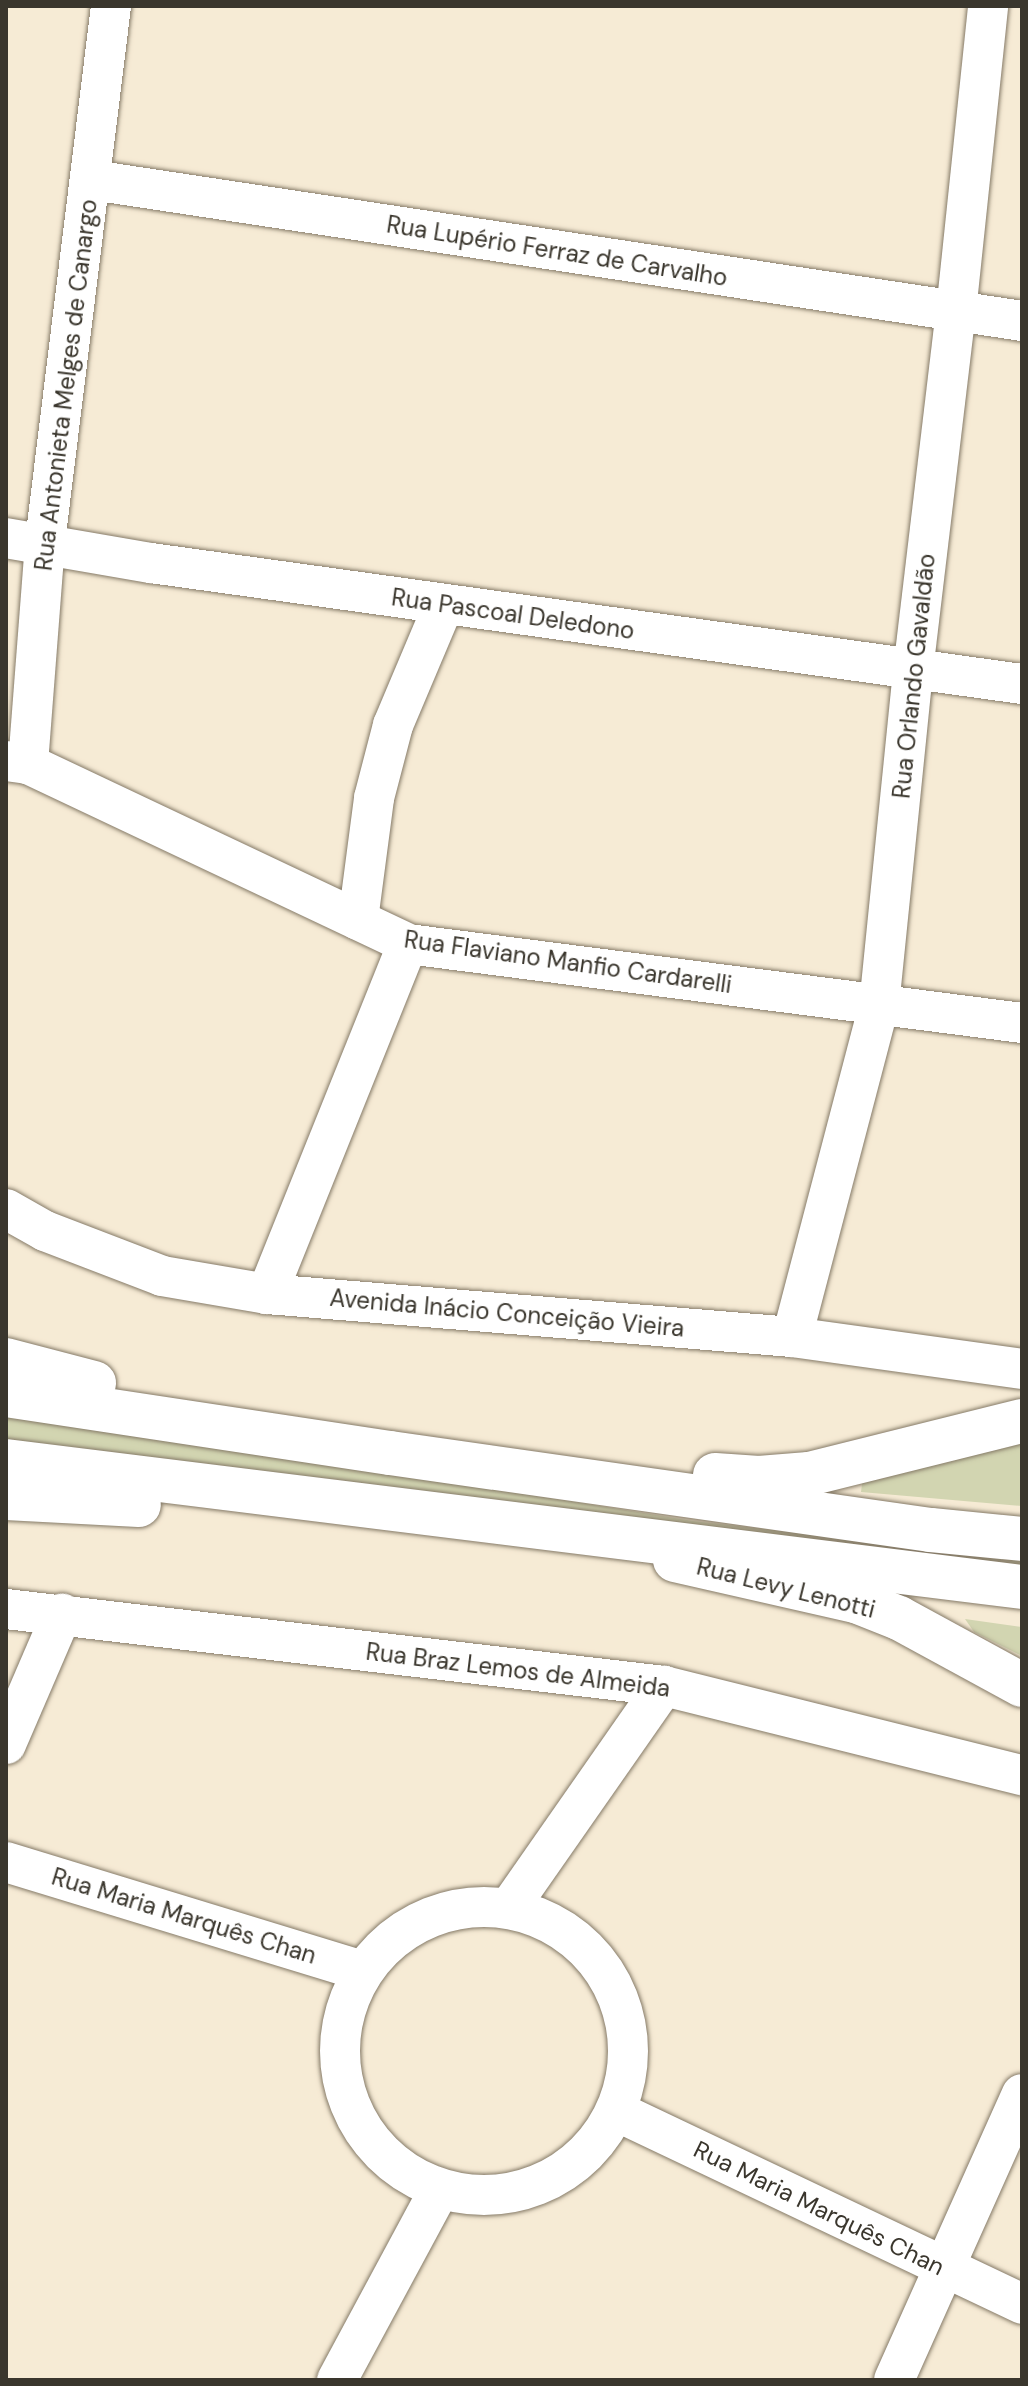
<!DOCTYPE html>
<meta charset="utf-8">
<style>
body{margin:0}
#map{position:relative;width:1028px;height:2386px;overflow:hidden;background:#f6ebd5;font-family:"DM Sans",sans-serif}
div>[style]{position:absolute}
.green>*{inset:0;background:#d2d5b1}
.roads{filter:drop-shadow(0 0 2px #857a67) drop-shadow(0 0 2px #857a67)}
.minor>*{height:40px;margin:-20px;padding:0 20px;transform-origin:20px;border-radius:20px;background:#fff}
.minor>.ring{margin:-20px;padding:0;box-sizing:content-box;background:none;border:40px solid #fff;border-radius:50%}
.trunk>*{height:44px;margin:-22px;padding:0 22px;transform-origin:22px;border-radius:22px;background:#fff}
.motorway>*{height:44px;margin:-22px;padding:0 22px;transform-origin:22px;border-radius:22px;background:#fff}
span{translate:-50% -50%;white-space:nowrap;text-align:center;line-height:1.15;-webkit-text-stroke:7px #fff;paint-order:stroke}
.street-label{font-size:24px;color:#3a362d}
.frame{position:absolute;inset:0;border:8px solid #3a362d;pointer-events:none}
</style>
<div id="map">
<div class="green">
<i style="clip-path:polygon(6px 1410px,693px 1521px,1022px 1558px,1022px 1571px,6px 1441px)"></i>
<i style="clip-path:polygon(1022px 1440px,1022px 1506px,861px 1492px,863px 1476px)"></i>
<i style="clip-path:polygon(965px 1619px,1022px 1627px,1022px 1656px,974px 1632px)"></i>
</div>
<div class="roads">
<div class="minor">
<i style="left:92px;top:180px;width:941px;rotate:8.62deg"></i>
<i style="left:6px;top:538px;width:147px;rotate:9.8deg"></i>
<i style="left:151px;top:563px;width:879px;rotate:7.91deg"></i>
<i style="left:6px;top:761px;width:22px;rotate:8deg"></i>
<i style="left:28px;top:764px;width:420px;rotate:25.3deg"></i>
<i style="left:408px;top:944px;width:619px;rotate:7.33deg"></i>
<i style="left:28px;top:764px;width:223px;rotate:-85.6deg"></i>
<i style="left:45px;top:542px;width:540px;rotate:-82.98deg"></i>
<i style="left:358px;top:920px;width:123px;rotate:-82.5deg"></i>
<i style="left:374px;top:798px;width:75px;rotate:-75.4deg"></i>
<i style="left:393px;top:725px;width:131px;rotate:-67.1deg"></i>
<i style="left:6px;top:1209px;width:45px;rotate:29.4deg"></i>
<i style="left:45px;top:1231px;width:125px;rotate:21deg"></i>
<i style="left:162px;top:1276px;width:107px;rotate:9.7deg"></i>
<i style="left:267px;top:1294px;width:527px;rotate:4.68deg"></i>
<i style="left:792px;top:1337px;width:232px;rotate:7.9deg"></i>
<i style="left:267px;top:1294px;width:377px;rotate:-68.1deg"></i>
<i style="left:792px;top:1337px;width:342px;rotate:-75.3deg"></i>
<i style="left:879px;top:1006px;width:337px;rotate:-84.2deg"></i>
<i style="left:913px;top:671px;width:362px;rotate:-83.2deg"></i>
<i style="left:956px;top:312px;width:308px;rotate:-84deg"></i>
<i style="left:6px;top:1609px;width:662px;rotate:6.67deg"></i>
<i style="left:664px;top:1686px;width:369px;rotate:14deg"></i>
<i style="left:6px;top:1744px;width:142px;rotate:-66.7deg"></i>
<i style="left:6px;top:1862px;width:373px;rotate:17deg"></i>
<i class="ring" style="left:340px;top:1907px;width:248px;height:248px"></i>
<i style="left:509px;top:1908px;width:271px;rotate:-55.1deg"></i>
<i style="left:616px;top:2111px;width:450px;rotate:25.4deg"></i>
<i style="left:337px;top:2380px;width:217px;rotate:-61.7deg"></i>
<i style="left:894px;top:2380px;width:313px;rotate:-65.9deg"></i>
</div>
<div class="trunk">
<i style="left:675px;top:1560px;width:186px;rotate:12.8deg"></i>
<i style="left:856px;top:1601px;width:46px;rotate:21.6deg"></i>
<i style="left:899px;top:1618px;width:140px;rotate:28.6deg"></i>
</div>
<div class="motorway">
<i style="left:6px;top:1360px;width:91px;rotate:14.6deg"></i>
<i style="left:6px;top:1395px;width:388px;rotate:8.6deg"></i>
<i style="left:390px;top:1453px;width:546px;rotate:8.1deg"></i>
<i style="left:931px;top:1530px;width:91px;rotate:5.6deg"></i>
<i style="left:6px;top:1461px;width:1024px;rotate:7.07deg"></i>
<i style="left:715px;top:1475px;width:44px;rotate:3.9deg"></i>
<i style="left:759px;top:1478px;width:50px;rotate:-4.6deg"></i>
<i style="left:809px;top:1474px;width:219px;rotate:-14deg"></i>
<i style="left:6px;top:1498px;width:133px;rotate:3deg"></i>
</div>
</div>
<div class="street-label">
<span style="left:557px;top:251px;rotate:9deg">Rua Lupério Ferraz de Carvalho</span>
<span style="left:66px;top:385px;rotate:-83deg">Rua Antonieta Melges de Canargo</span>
<span style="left:513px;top:614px;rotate:8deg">Rua Pascoal Deledono</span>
<span style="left:914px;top:676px;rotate:-84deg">Rua Orlando Gavaldão</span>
<span style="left:568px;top:962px;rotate:8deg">Rua Flaviano Manfio Cardarelli</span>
<span style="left:507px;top:1313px;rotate:5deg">Avenida Inácio Conceição Vieira</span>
<span style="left:786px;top:1588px;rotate:14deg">Rua Levy Lenotti</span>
<span style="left:518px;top:1670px;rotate:7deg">Rua Braz Lemos de Almeida</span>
<span style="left:184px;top:1916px;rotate:17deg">Rua Maria Marquês Chan</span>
<span style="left:819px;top:2208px;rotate:26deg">Rua Maria Marquês Chan</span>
</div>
<div class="frame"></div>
</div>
